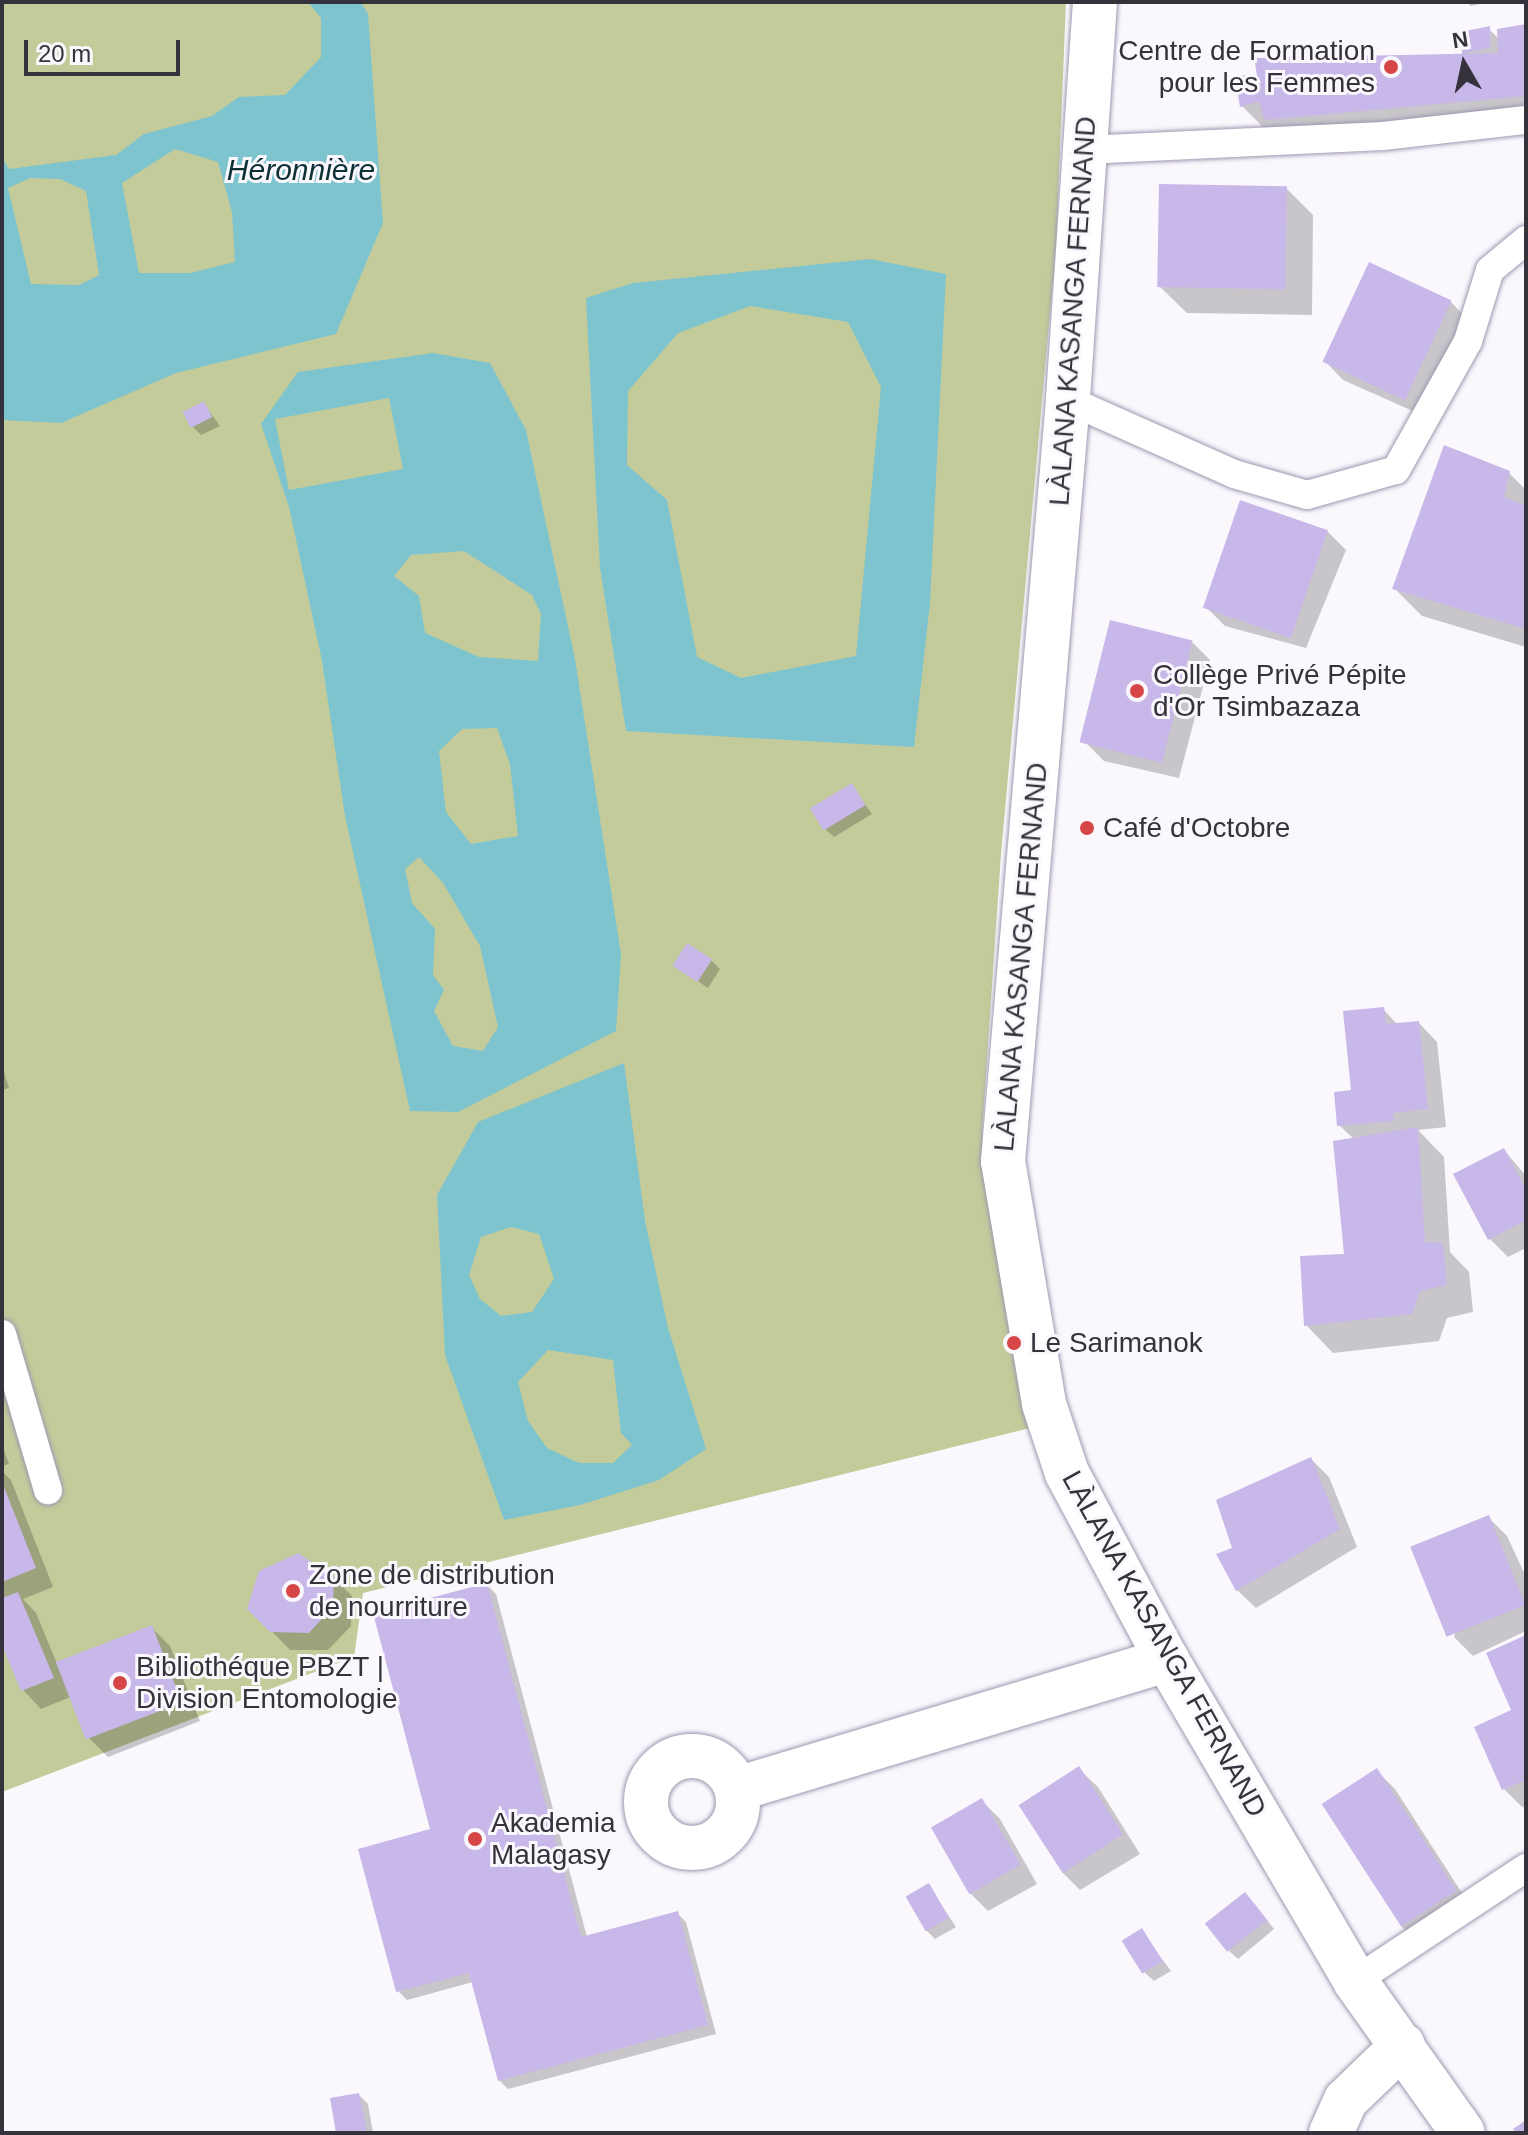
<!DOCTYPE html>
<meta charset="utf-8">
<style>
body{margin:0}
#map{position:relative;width:1528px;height:2135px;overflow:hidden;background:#faf8fd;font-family:Arial,sans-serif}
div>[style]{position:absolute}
.green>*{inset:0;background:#c3cb9b}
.water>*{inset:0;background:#7ec4ce}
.shadow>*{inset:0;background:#0003}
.building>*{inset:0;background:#c8b7e9;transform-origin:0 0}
.roads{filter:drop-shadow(0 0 2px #a098b0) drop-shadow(0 0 2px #a098b0)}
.service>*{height:28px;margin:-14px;padding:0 14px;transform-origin:14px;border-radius:14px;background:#fff}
.minor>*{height:44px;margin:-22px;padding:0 22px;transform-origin:22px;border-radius:22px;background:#fff}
.minor>.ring{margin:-22px;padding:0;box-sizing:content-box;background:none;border:44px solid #fff;border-radius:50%}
.tertiary>*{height:44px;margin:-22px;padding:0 22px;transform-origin:22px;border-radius:22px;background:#fff}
.dots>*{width:22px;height:22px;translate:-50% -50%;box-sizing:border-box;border:4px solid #faf8fd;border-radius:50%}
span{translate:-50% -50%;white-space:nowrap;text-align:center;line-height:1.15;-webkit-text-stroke:6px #faf8fd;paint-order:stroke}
.poi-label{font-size:28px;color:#35323b}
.right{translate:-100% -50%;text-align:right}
.left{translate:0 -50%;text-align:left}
.street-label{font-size:28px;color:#35323b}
.water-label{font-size:30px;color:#0c3034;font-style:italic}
.frame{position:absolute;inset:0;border:4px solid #35323b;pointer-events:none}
.north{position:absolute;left:1424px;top:24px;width:80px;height:80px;-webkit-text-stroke:6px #faf8fd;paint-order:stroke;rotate:351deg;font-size:22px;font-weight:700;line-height:32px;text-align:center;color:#35323b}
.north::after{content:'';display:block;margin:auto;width:28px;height:36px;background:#35323b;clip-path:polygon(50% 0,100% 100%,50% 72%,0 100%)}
.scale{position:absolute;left:24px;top:40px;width:156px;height:36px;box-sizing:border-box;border:4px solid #35323b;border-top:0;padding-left:10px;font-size:24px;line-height:28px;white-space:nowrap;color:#35323b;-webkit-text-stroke:6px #faf8fd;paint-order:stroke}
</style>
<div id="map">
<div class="green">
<i style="clip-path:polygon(2px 2px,1066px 2px,1056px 247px,1001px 854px,982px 1133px,1024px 1409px,1034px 1427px,363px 1593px,354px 1657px,2px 1792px)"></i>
</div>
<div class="water">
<i style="clip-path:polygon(evenodd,308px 2px,361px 2px,368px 14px,383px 223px,336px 334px,176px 373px,61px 423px,2px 420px,2px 157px,9px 169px,116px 155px,144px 134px,212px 116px,239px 97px,285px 95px,321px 57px,321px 18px,308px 2px,175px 149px,218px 162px,232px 212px,235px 262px,190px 273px,139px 273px,122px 183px,175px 149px,308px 2px,30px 178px,60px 179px,86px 191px,99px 275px,79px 285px,31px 284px,8px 188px,30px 178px)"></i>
<i style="clip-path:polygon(evenodd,870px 259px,946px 274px,930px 603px,914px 747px,626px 731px,600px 568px,586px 298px,633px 283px,870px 259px,750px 306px,848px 322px,881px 387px,856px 656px,741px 678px,697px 657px,667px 500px,627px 465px,628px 391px,678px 333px,750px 306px)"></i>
<i style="clip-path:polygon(evenodd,433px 353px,490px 363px,526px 430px,575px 659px,621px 954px,616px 1031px,458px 1112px,410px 1111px,345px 816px,322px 661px,289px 507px,261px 424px,298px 372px,433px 353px,389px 398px,403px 469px,289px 490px,275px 419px,389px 398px,433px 353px,464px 551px,532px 595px,541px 614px,538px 661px,479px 657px,425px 633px,419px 596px,394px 576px,411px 555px,464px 551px,433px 353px,497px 728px,510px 764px,518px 836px,471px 844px,446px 812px,439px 751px,462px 729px,497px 728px,433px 353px,419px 857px,443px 883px,480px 946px,498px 1027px,483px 1051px,453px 1046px,434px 1011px,444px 990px,433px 975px,435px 929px,412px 903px,405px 869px,419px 857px)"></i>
<i style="clip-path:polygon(evenodd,624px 1063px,645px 1221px,668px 1328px,706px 1449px,659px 1480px,580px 1505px,504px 1520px,445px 1355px,437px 1195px,478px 1122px,624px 1063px,511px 1227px,539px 1234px,554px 1279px,532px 1312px,501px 1316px,480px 1299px,469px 1275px,481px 1237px,511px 1227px,624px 1063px,548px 1350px,613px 1360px,621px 1433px,632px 1445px,613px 1463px,579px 1463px,547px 1448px,528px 1421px,518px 1382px,548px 1350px)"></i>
</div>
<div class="shadow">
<i style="clip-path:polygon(1467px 2px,1487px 2px,1471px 6px)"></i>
<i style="clip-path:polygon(1526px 27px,1526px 125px,1269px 133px,1242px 106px,1237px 78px,1466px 56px,1463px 53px,1489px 29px,1499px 39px)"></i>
<i style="clip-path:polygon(1286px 188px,1313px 215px,1312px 315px,1187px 313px,1159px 286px)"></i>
<i style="clip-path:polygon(1451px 302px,1469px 321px,1424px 416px,1343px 380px,1325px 361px)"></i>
<i style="clip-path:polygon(204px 404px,220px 426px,201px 435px,192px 426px)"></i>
<i style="clip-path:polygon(1509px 473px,1526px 490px,1526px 647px,1422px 616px,1395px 589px)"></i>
<i style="clip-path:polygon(1327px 531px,1346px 550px,1306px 648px,1225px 626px,1206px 607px)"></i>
<i style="clip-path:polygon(1192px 642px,1210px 660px,1179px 778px,1104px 761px,1085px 742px)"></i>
<i style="clip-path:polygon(851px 785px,872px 814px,834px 837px,825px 829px)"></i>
<i style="clip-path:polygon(711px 960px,720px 969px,708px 988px,674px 965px)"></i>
<i style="clip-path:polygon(1383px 1009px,1398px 1025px,1419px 1023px,1437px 1042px,1446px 1127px,1418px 1130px,1444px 1157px,1450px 1252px,1469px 1272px,1473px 1312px,1447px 1318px,1439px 1341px,1333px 1353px,1306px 1325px,1346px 1256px,1354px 1139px,1339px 1125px)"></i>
<i style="clip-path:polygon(2px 1066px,9px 1088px,2px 1090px)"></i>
<i style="clip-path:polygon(1504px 1150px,1526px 1176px,1526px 1248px,1508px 1257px,1490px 1239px)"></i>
<i style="clip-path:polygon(2px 1445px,9px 1464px,2px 1466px)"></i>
<i style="clip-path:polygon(1311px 1459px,1329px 1477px,1357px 1547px,1256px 1608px,1237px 1590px,1235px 1549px)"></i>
<i style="clip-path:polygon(2px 1471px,11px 1480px,53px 1587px,23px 1599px,36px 1613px,58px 1666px,152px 1628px,170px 1646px,200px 1721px,108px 1757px,90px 1739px,73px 1696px,41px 1709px,23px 1690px,2px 1640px)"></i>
<i style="clip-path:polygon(1489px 1518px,1507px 1536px,1526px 1577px,1526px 1631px,1473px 1656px,1454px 1637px)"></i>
<i style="clip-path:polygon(333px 1577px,352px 1596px,351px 1626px,328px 1650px,290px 1650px,250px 1609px)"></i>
<i style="clip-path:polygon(487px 1585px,496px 1594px,587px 1937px,677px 1913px,686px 1922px,716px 2034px,508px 2089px,499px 2080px,473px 1982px,407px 2000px,398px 1991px)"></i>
<i style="clip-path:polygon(1526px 1637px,1526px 1806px,1522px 1807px,1504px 1789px)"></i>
<i style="clip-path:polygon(1079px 1769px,1098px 1787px,1140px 1854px,1080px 1890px,1062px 1872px)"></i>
<i style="clip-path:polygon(1377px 1771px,1395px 1789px,1473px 1910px,1420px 1944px,1401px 1926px)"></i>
<i style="clip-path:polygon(982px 1801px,1000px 1819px,1037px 1884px,988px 1911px,970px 1893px)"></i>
<i style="clip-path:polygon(929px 1886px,956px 1927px,935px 1939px,926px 1930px)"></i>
<i style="clip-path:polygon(1254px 1903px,1274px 1929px,1238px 1959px,1229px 1951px)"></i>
<i style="clip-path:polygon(1141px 1931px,1171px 1971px,1154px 1981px,1145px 1973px)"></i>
<i style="clip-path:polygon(359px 2095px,368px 2104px,373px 2133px,338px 2133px)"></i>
</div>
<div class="building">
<i style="clip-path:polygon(1526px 24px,1526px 96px,1264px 120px,1259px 101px,1240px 107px,1235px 76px,1257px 75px,1254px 58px,1498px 53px,1497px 29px)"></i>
<i style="clip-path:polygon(1490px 26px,1490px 48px,1462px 54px,1461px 32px)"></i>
<i style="left:1159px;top:184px;width:128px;height:103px;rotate:1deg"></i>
<i style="left:1369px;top:262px;width:91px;height:110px;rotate:25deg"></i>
<i style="left:204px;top:401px;width:18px;height:24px;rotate:63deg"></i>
<i style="clip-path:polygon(1444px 445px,1510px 471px,1504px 497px,1526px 506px,1526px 629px,1392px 589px)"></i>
<i style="left:1240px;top:500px;width:93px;height:114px;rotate:19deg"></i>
<i style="left:1110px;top:620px;width:85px;height:126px;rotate:14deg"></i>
<i style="left:852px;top:783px;width:26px;height:49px;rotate:59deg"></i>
<i style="left:687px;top:943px;width:30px;height:27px;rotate:33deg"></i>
<i style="clip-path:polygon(1384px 1007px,1386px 1024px,1419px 1021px,1428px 1109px,1393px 1113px,1394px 1121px,1337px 1126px,1334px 1092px,1351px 1090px,1343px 1011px)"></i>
<i style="clip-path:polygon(1418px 1127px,1425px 1242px,1443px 1243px,1447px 1285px,1420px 1291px,1412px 1314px,1304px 1326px,1300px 1256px,1344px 1254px,1333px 1141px)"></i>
<i style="clip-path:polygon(1504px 1148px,1526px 1190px,1526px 1220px,1488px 1240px,1453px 1174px)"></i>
<i style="clip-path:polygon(1311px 1457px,1340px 1529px,1236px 1591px,1216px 1554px,1232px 1548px,1216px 1500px)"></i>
<i style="clip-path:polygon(2px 1482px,36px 1568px,2px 1582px)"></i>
<i style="left:1489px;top:1515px;width:97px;height:85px;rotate:68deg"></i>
<i style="clip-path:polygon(298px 1553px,334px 1576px,333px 1607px,309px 1633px,270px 1632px,247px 1609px,259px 1571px)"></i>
<i style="clip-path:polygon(487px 1583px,581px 1937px,678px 1911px,708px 2025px,498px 2081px,469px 1973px,396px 1992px,358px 1849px,430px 1829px,373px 1613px)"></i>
<i style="clip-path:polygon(18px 1592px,54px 1678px,21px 1691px,2px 1645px,2px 1598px)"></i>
<i style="left:152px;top:1625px;width:83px;height:103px;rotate:69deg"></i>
<i style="clip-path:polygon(1526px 1635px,1526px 1780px,1502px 1790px,1474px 1727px,1511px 1710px,1486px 1653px)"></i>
<i style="left:1079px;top:1766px;width:81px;height:72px;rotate:57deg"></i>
<i style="left:1377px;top:1768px;width:146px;height:66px;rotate:57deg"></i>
<i style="left:982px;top:1798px;width:77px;height:59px;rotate:60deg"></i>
<i style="left:929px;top:1883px;width:40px;height:27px;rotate:60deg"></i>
<i style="left:1245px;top:1892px;width:36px;height:51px;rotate:52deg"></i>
<i style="left:1142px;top:1928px;width:39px;height:24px;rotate:58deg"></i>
<i style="clip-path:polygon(359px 2093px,367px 2133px,336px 2133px,330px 2098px)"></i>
<i style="clip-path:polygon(1526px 2120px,1526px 2133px,1516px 2133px,1513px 2129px)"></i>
</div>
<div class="roads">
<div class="service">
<i style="left:1084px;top:150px;width:299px;rotate:-2.7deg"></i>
<i style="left:1383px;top:136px;width:144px;rotate:-6.4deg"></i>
<i style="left:1068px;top:400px;width:182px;rotate:24deg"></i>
<i style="left:1234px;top:474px;width:76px;rotate:16deg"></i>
<i style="left:1307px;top:495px;width:92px;rotate:-15.7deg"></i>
<i style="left:1396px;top:470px;width:148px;rotate:-60.8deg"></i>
<i style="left:1468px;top:341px;width:74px;rotate:-72.8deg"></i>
<i style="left:1490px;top:270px;width:47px;rotate:-39.8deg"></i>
<i style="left:2px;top:1334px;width:163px;rotate:73.6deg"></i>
<i style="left:1355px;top:1981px;width:205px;rotate:-33.5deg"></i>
</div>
<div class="minor">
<i class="ring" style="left:646px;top:1756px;width:48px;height:48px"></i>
<i style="left:740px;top:1788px;width:446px;rotate:-16.7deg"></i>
<i style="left:1331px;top:2133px;width:36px;rotate:-66deg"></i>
<i style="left:1346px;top:2100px;width:79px;rotate:-44deg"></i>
</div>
<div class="tertiary">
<i style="left:1095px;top:2px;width:399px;rotate:93.9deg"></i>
<i style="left:1068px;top:400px;width:764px;rotate:94.88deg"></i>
<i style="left:1003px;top:1161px;width:246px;rotate:80.4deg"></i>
<i style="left:1044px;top:1404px;width:73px;rotate:71.6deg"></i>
<i style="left:1067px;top:1473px;width:212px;rotate:61.9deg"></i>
<i style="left:1167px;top:1660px;width:372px;rotate:59.6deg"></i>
<i style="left:1355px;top:1981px;width:186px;rotate:54.6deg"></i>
</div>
</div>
<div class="dots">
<i style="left:1391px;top:67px;background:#d64647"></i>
<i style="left:1137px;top:691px;background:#d64647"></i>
<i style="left:1087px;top:828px;background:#d64647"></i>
<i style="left:1014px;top:1343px;background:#d64647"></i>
<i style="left:293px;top:1591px;background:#d64647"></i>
<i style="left:120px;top:1683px;background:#d64647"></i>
<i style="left:475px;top:1839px;background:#d64647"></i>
</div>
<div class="poi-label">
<span class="right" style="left:1375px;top:67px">Centre de Formation<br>pour les Femmes</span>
<span class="left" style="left:1153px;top:691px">Collège Privé Pépite<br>d'Or Tsimbazaza</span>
<span class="left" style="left:1103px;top:828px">Café d'Octobre</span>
<span class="left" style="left:1030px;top:1343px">Le Sarimanok</span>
<span class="left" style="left:309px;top:1591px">Zone de distribution<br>de nourriture</span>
<span class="left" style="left:136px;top:1683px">Bibliothéque PBZT |<br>Division Entomologie</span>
<span class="left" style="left:491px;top:1839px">Akademia<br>Malagasy</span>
</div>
<div class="street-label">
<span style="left:1073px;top:311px;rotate:-86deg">LÀLANA KASANGA FERNAND</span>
<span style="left:1021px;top:957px;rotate:-85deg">LÀLANA KASANGA FERNAND</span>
<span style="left:1164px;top:1644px;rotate:61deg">LÀLANA KASANGA FERNAND</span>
</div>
<div class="water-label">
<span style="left:301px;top:170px">Héronnière</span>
</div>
<div class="frame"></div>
<div class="north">N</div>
<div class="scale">20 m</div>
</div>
